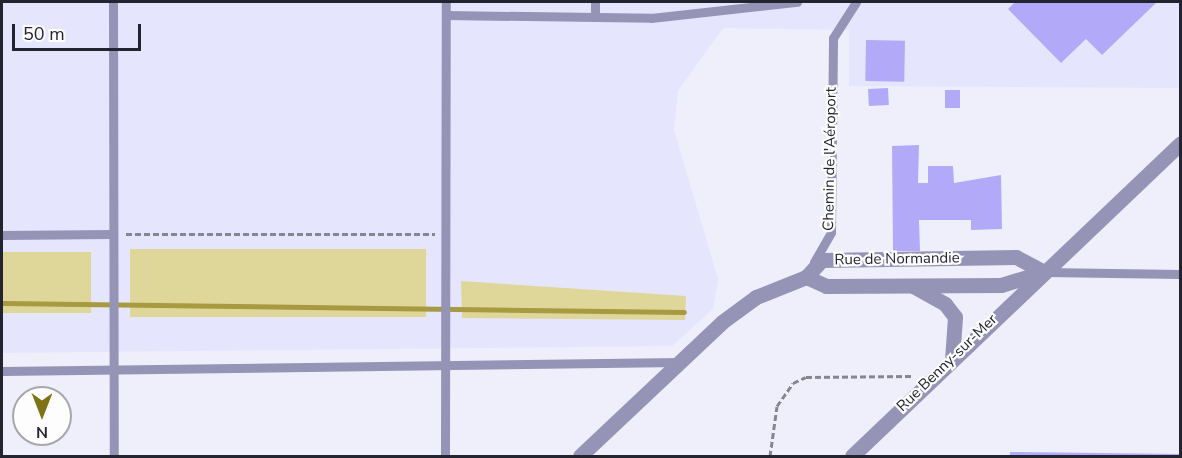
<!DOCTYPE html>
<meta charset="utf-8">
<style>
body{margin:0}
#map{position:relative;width:1182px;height:458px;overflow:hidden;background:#efeefb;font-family:"Nunito Sans",sans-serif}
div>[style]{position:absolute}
.built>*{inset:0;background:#e6e5fe}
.green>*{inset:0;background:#dfd79a;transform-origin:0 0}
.stream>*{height:5px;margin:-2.5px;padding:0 2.5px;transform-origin:2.5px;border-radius:2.5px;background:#a79a41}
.building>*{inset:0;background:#b2aaf9;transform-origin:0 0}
.path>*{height:3px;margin-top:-1.5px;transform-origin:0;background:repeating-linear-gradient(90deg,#868692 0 6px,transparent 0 9px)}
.service>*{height:9px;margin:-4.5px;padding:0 4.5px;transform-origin:4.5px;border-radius:4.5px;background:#9694b6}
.minor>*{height:15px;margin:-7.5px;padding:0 7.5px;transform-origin:7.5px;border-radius:7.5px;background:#9694b6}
span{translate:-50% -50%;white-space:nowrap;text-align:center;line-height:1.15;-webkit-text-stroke:4.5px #fdfdfd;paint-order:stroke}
.street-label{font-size:15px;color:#242430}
.frame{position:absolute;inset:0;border:3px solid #242430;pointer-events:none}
.north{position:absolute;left:12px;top:386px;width:60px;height:60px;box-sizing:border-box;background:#fdfdfd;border:2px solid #a6a6ab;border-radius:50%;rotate:180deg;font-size:16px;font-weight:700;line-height:24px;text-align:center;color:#242430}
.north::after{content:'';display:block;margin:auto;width:21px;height:27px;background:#7e7214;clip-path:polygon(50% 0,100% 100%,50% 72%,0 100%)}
.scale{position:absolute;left:12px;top:24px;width:129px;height:27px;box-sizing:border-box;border:3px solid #242430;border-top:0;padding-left:8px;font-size:18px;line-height:21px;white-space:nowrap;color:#242430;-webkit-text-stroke:4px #fdfdfd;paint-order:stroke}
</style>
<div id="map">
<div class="built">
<i style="clip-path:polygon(2px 2px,1180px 2px,1180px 88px,849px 86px,849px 30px,723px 28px,678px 91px,674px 130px,718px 279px,713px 309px,672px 346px,2px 353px)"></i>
</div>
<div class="green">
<i style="left:130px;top:249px;width:296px;height:68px"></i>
<i style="left:2px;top:252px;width:89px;height:61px"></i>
<i style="clip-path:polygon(461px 281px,686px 296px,685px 320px,462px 318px)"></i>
</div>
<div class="stream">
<i style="left:2px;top:303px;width:682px;rotate:0.76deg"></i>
</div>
<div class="building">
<i style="clip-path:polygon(1015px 2px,1157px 2px,1102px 55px,1086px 39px,1061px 63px,1008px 9px)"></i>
<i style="left:866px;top:40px;width:39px;height:41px;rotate:1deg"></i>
<i style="left:888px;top:88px;width:17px;height:20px;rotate:87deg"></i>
<i style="left:945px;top:90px;width:15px;height:18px"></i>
<i style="clip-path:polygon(919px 145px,918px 183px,928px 183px,928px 166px,953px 166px,954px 183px,1001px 175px,1002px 229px,971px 230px,971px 220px,919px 220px,920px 251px,893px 251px,892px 146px)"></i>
<i style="clip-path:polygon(1010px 452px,1180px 454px,1180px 456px,1010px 456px)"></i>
</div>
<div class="path">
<i style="left:126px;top:234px;width:309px"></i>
<i style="left:770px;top:456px;width:50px;rotate:-82deg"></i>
<i style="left:777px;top:406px;width:28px;rotate:-55deg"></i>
<i style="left:793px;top:383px;width:14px;rotate:-25deg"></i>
<i style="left:806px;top:377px;width:106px;rotate:-0.5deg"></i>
</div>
<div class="service">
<i style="left:113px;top:2px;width:454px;rotate:89.9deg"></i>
<i style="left:595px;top:2px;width:15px;rotate:90deg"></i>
<i style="left:446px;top:15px;width:205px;rotate:0.8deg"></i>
<i style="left:651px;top:18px;width:147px;rotate:-6.3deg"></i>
<i style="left:2px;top:235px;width:108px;rotate:-0.5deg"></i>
<i style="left:814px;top:262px;width:34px;rotate:-60deg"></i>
<i style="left:831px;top:232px;width:194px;rotate:-89.4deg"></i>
<i style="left:833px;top:38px;width:43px;rotate:-57.4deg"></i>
<i style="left:1045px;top:272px;width:135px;rotate:0.8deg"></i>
<i style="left:2px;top:371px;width:678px;rotate:-0.76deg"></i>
<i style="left:445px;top:456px;width:454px;rotate:-89.9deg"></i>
</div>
<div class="minor">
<i style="left:806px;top:277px;width:22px;rotate:24deg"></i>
<i style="left:826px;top:286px;width:175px;rotate:-0.3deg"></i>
<i style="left:1001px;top:285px;width:41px;rotate:-17.1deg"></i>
<i style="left:913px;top:286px;width:37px;rotate:29deg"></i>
<i style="left:945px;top:304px;width:16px;rotate:52deg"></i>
<i style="left:955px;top:317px;width:39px;rotate:94deg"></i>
<i style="left:580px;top:456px;width:195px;rotate:-43.3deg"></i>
<i style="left:722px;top:322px;width:42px;rotate:-36.3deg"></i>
<i style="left:756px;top:297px;width:54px;rotate:-21.8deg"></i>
<i style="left:806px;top:277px;width:23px;rotate:-47deg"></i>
<i style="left:822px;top:260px;width:194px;rotate:-0.9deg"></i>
<i style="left:1016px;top:257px;width:32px;rotate:28deg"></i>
<i style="left:852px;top:456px;width:453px;rotate:-43.6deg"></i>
</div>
<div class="street-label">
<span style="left:830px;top:159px;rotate:-89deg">Chemin de l'Aéroport</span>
<span style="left:897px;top:259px;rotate:-1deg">Rue de Normandie</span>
<span style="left:947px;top:363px;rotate:-44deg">Rue Benny-sur-Mer</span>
</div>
<div class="frame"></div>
<div class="north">N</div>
<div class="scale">50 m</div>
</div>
